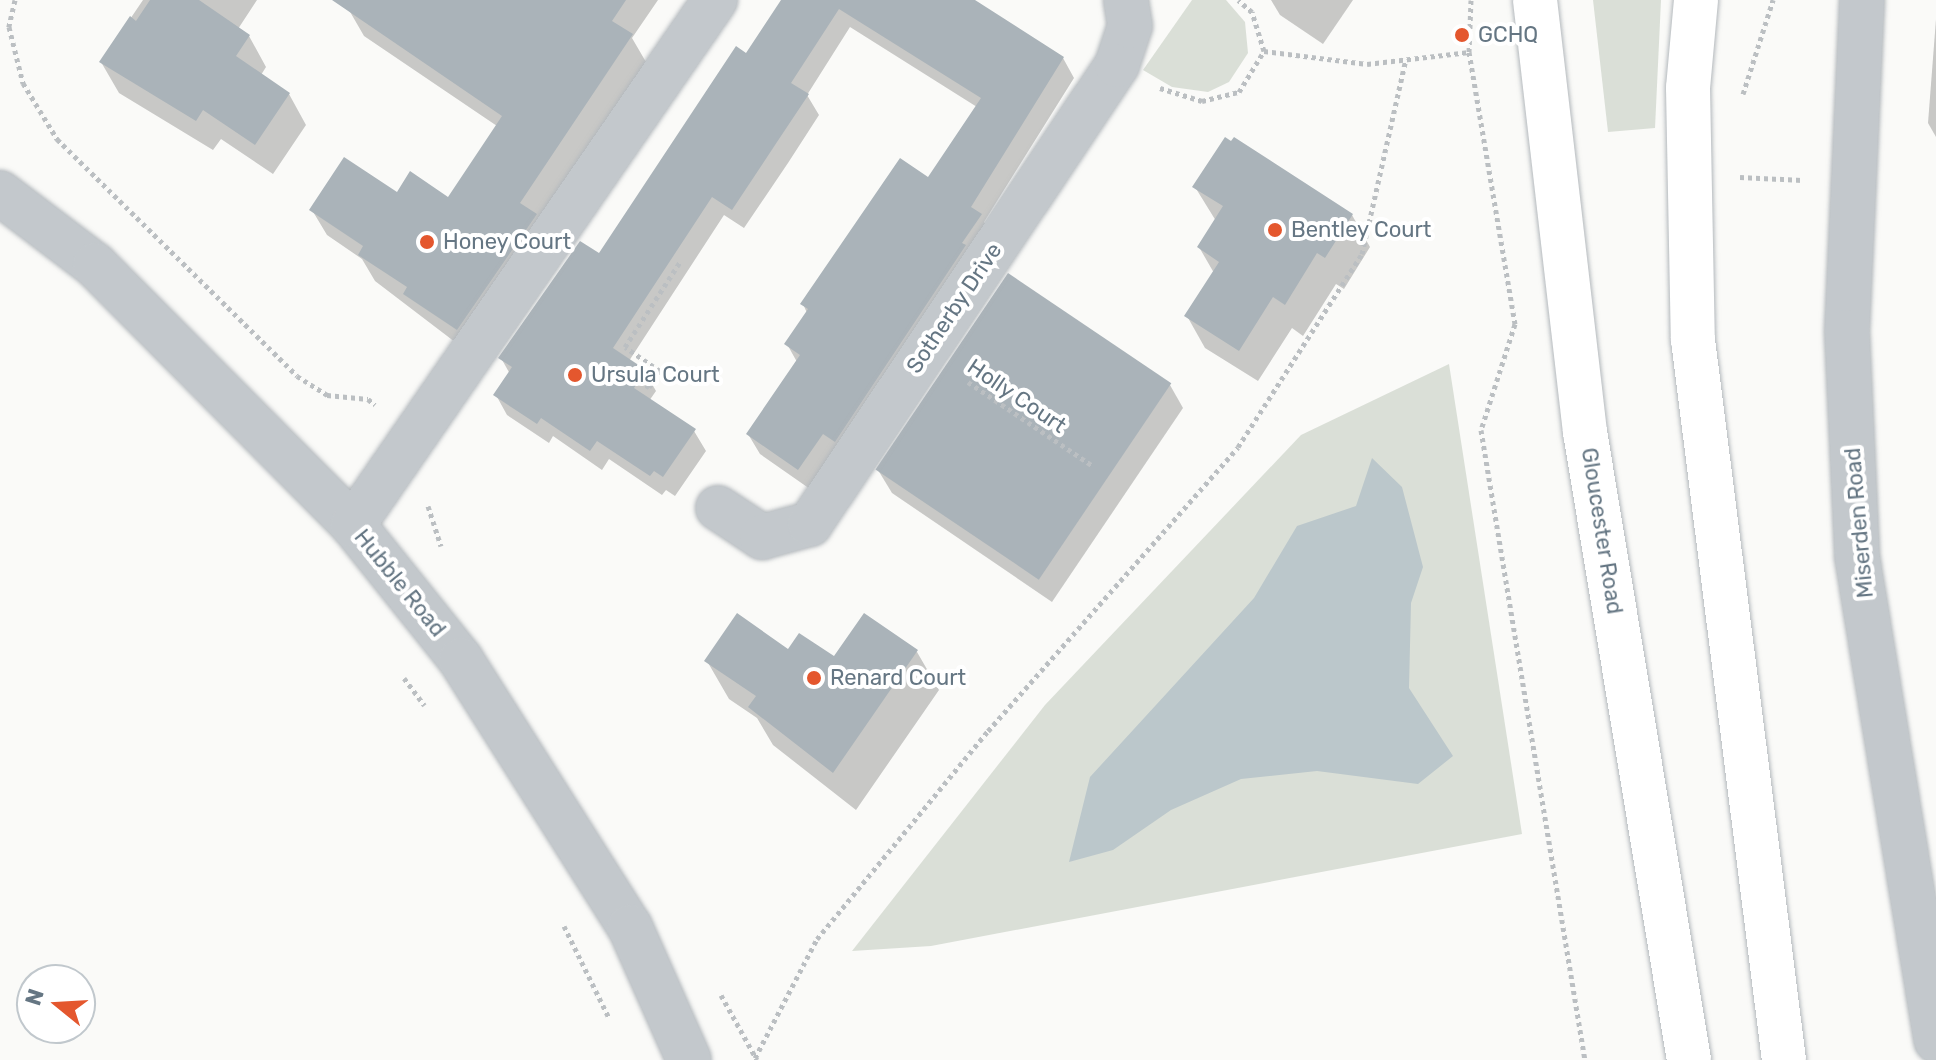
<!DOCTYPE html>
<style>
body{margin:0}
#map{position:relative;width:1936px;height:1060px;overflow:hidden;background:#fafaf8;font-family:Rubik,sans-serif}
div>[style]{position:absolute}
.green>*{inset:0;background:#dadfd7}
.water>*{inset:0;background:#bbc7cb}
.shadow>*{inset:0;background:#0003}
.building>*{inset:0;background:#aab3b9;transform-origin:0 0}
.path>*{height:5px;margin-top:-2.5px;transform-origin:0;background:repeating-linear-gradient(90deg,#bbbfc2 0 4px,transparent 0 8px)}
.roads{filter:drop-shadow(0 0 2px #b4b9bd) drop-shadow(0 0 2px #b4b9bd)}
.minor>*{height:44px;margin:-22px;padding:0 22px;transform-origin:22px;border-radius:22px;background:#c3c8cc}
.trunk>*{height:44px;margin:-22px;padding:0 22px;transform-origin:22px;border-radius:22px;background:#fff}
.dots>*{width:22px;height:22px;translate:-50% -50%;box-sizing:border-box;border:4px solid #fff;border-radius:50%}
span{translate:-50% -50%;white-space:nowrap;text-align:center;line-height:1.15;-webkit-text-stroke:8px #fff;paint-order:stroke}
.poi-label{font-size:22px;color:#657683}
.left{translate:0 -50%;text-align:left}
.street-label{font-size:22px;color:#657683}
.north{position:absolute;left:16px;top:964px;width:80px;height:80px;box-sizing:border-box;background:#fff;border:2px solid #c1c8cd;border-radius:50%;rotate:288deg;font-size:22px;font-weight:700;line-height:32px;text-align:center;color:#657683}
.north::after{content:'';display:block;margin:auto;width:28px;height:36px;background:#e4572e;clip-path:polygon(50% 0,100% 100%,50% 72%,0 100%)}
</style>
<div id="map">
<div class="green">
<i style="clip-path:polygon(1192px 0,1226px 0,1245px 22px,1248px 53px,1229px 82px,1208px 92px,1172px 87px,1143px 70px)"></i>
<i style="clip-path:polygon(1593px 0,1661px 0,1655px 128px,1608px 132px)"></i>
<i style="clip-path:polygon(1449px 364px,1522px 834px,931px 946px,852px 951px,1045px 705px,1301px 435px)"></i>
</div>
<div class="water">
<i style="clip-path:polygon(1372px 458px,1402px 487px,1423px 567px,1411px 603px,1409px 688px,1453px 756px,1418px 784px,1317px 771px,1241px 779px,1171px 810px,1113px 850px,1069px 862px,1090px 777px,1254px 598px,1297px 526px,1356px 506px)"></i>
</div>
<div class="shadow">
<i style="clip-path:polygon(143px 0,257px 0,238px 29px,249px 36px,266px 67px,261px 75px,289px 94px,306px 125px,273px 174px,221px 139px,213px 150px,119px 93px,101px 62px)"></i>
<i style="clip-path:polygon(356px 0,658px 0,632px 38px,646px 62px,472px 355px,375px 281px,362px 259px,327px 235px,312px 210px,397px 194px,449px 199px,497px 126px,364px 36px,349px 10px)"></i>
<i style="clip-path:polygon(788px 0,971px 0,1063px 58px,1074px 78px,984px 222px,992px 235px,810px 489px,760px 454px,748px 434px,797px 362px,787px 344px,807px 313px,803px 304px,929px 180px,977px 107px,850px 27px,807px 95px,819px 115px,788px 163px,744px 228px,724px 215px,629px 361px,645px 372px,656px 391px,649px 401px,694px 431px,706px 451px,675px 496px,666px 490px,662px 495px,609px 459px,602px 470px,553px 436px,549px 443px,507px 415px,496px 395px,510px 374px,501px 358px,600px 256px)"></i>
<i style="clip-path:polygon(1353px 0,1323px 44px,1280px 15px,1271px 0)"></i>
<i style="clip-path:polygon(1936px 19px,1936px 137px,1928px 123px)"></i>
<i style="clip-path:polygon(1195px 187px,1352px 215px,1370px 247px,1344px 289px,1336px 284px,1303px 336px,1292px 328px,1258px 381px,1205px 348px,1187px 316px,1214px 273px,1199px 247px,1216px 221px)"></i>
<i style="clip-path:polygon(1008px 276px,1170px 385px,1183px 408px,1052px 602px,892px 493px,878px 470px)"></i>
<i style="clip-path:polygon(789px 652px,835px 659px,917px 652px,939px 690px,856px 810px,773px 745px,757px 718px,729px 699px,707px 661px)"></i>
</div>
<div class="building">
<i style="clip-path:polygon(150px 0,199px 0,250px 35px,236px 56px,290px 93px,255px 145px,203px 110px,196px 121px,99px 62px,130px 16px,136px 21px)"></i>
<i style="clip-path:polygon(332px 0,626px 0,612px 21px,633px 34px,520px 203px,537px 214px,457px 330px,403px 294px,407px 287px,358px 255px,363px 246px,309px 210px,344px 157px,397px 192px,410px 171px,448px 197px,502px 116px)"></i>
<i style="clip-path:polygon(781px 0,975px 0,1064px 57px,971px 207px,982px 214px,962px 243px,966px 245px,835px 442px,823px 434px,798px 470px,746px 434px,800px 355px,784px 344px,808px 309px,800px 304px,900px 158px,928px 177px,981px 98px,839px 9px,791px 83px,809px 94px,777px 142px,732px 210px,712px 197px,613px 348px,646px 370px,634px 388px,696px 429px,663px 477px,654px 471px,650px 476px,597px 441px,590px 451px,541px 418px,537px 424px,493px 395px,512px 367px,498px 358px,580px 241px,599px 253px,736px 46px,746px 53px)"></i>
<i style="clip-path:polygon(1225px 137px,1231px 141px,1234px 137px,1353px 214px,1325px 258px,1317px 253px,1285px 305px,1273px 297px,1239px 351px,1184px 316px,1219px 262px,1197px 247px,1223px 206px,1192px 187px)"></i>
<i style="left:1008px;top:273px;width:197px;height:237px;rotate:34deg"></i>
<i style="clip-path:polygon(737px 613px,788px 649px,799px 633px,834px 656px,864px 613px,918px 650px,833px 773px,748px 707px,756px 696px,704px 661px)"></i>
</div>
<div class="path">
<i style="left:15px;top:0;width:28px;rotate:103deg"></i>
<i style="left:9px;top:27px;width:58px;rotate:76deg"></i>
<i style="left:23px;top:83px;width:66px;rotate:58.7deg"></i>
<i style="left:57px;top:139px;width:337px;rotate:44.6deg"></i>
<i style="left:297px;top:376px;width:36px;rotate:32deg"></i>
<i style="left:327px;top:395px;width:41px;rotate:5.6deg"></i>
<i style="left:368px;top:399px;width:9px;rotate:41deg"></i>
<i style="left:1471px;top:0;width:52px;rotate:92.2deg"></i>
<i style="left:1469px;top:52px;width:276px;rotate:80.4deg"></i>
<i style="left:1515px;top:324px;width:111px;rotate:107.8deg"></i>
<i style="left:1481px;top:430px;width:639px;rotate:80.63deg"></i>
<i style="left:1264px;top:51px;width:104px;rotate:7.2deg"></i>
<i style="left:1367px;top:64px;width:103px;rotate:-6.7deg"></i>
<i style="left:1160px;top:88px;width:44px;rotate:17.2deg"></i>
<i style="left:1202px;top:101px;width:38px;rotate:-14deg"></i>
<i style="left:1239px;top:92px;width:48px;rotate:-58.6deg"></i>
<i style="left:1264px;top:51px;width:41px;rotate:-107.1deg"></i>
<i style="left:1252px;top:12px;width:18px;rotate:-139deg"></i>
<i style="left:1743px;top:94px;width:99px;rotate:-72.3deg"></i>
<i style="left:1740px;top:177px;width:62px;rotate:2.8deg"></i>
<i style="left:639px;top:381px;width:12px;rotate:31deg"></i>
<i style="left:649px;top:387px;width:19px;rotate:-55deg"></i>
<i style="left:660px;top:371px;width:42px;rotate:-145.6deg"></i>
<i style="left:625px;top:347px;width:101px;rotate:-57.1deg"></i>
<i style="left:968px;top:382px;width:151px;rotate:33.9deg"></i>
<i style="left:428px;top:506px;width:42px;rotate:72deg"></i>
<i style="left:404px;top:678px;width:34px;rotate:53deg"></i>
<i style="left:564px;top:926px;width:102px;rotate:63.9deg"></i>
<i style="left:721px;top:995px;width:74px;rotate:61deg"></i>
<i style="left:755px;top:1058px;width:134px;rotate:-62.5deg"></i>
<i style="left:817px;top:939px;width:269px;rotate:-50.6deg"></i>
<i style="left:988px;top:731px;width:378px;rotate:-48.6deg"></i>
<i style="left:1238px;top:447px;width:229px;rotate:-57.3deg"></i>
<i style="left:1362px;top:254px;width:200px;rotate:-77.3deg"></i>
</div>
<div class="roads">
<div class="minor">
<i style="left:1862px;top:0;width:332px;rotate:92.6deg"></i>
<i style="left:1847px;top:332px;width:224px;rotate:87.4deg"></i>
<i style="left:1857px;top:556px;width:491px;rotate:80.7deg"></i>
<i style="left:0;top:193px;width:119px;rotate:37.2deg"></i>
<i style="left:95px;top:265px;width:366px;rotate:45.2deg"></i>
<i style="left:353px;top:525px;width:173px;rotate:51.3deg"></i>
<i style="left:461px;top:660px;width:316px;rotate:57.7deg"></i>
<i style="left:630px;top:927px;width:145px;rotate:66.1deg"></i>
<i style="left:718px;top:508px;width:53px;rotate:33.4deg"></i>
<i style="left:762px;top:537px;width:50px;rotate:-15.2deg"></i>
<i style="left:810px;top:524px;width:552px;rotate:-56.22deg"></i>
<i style="left:1117px;top:65px;width:41px;rotate:-71.6deg"></i>
<i style="left:1130px;top:26px;width:26px;rotate:-99deg"></i>
<i style="left:353px;top:525px;width:638px;rotate:-55.41deg"></i>
</div>
<div class="trunk">
<i style="left:1535px;top:0;width:435px;rotate:83.4deg"></i>
<i style="left:1585px;top:432px;width:637px;rotate:80.6deg"></i>
<i style="left:1696px;top:0;width:88px;rotate:95.2deg"></i>
<i style="left:1688px;top:88px;width:252px;rotate:88.9deg"></i>
<i style="left:1693px;top:340px;width:726px;rotate:82.8deg"></i>
</div>
</div>
<div class="dots">
<i style="left:1462px;top:35px;background:#e4572e"></i>
<i style="left:1275px;top:230px;background:#e4572e"></i>
<i style="left:427px;top:242px;background:#e4572e"></i>
<i style="left:575px;top:375px;background:#e4572e"></i>
<i style="left:814px;top:678px;background:#e4572e"></i>
</div>
<div class="poi-label">
<span class="left" style="left:1478px;top:35px">GCHQ</span>
<span class="left" style="left:1291px;top:230px">Bentley Court</span>
<span class="left" style="left:443px;top:242px">Honey Court</span>
<span class="left" style="left:591px;top:375px">Ursula Court</span>
<span class="left" style="left:830px;top:678px">Renard Court</span>
</div>
<div class="street-label">
<span style="left:954px;top:308px;rotate:-56deg">Sotherby Drive</span>
<span style="left:1017px;top:396px;rotate:34deg">Holly Court</span>
<span style="left:1859px;top:523px;rotate:-95deg">Miserden Road</span>
<span style="left:1602px;top:531px;rotate:81deg">Gloucester Road</span>
<span style="left:400px;top:583px;rotate:51deg">Hubble Road</span>
</div>
<div class="north">N</div>
</div>
